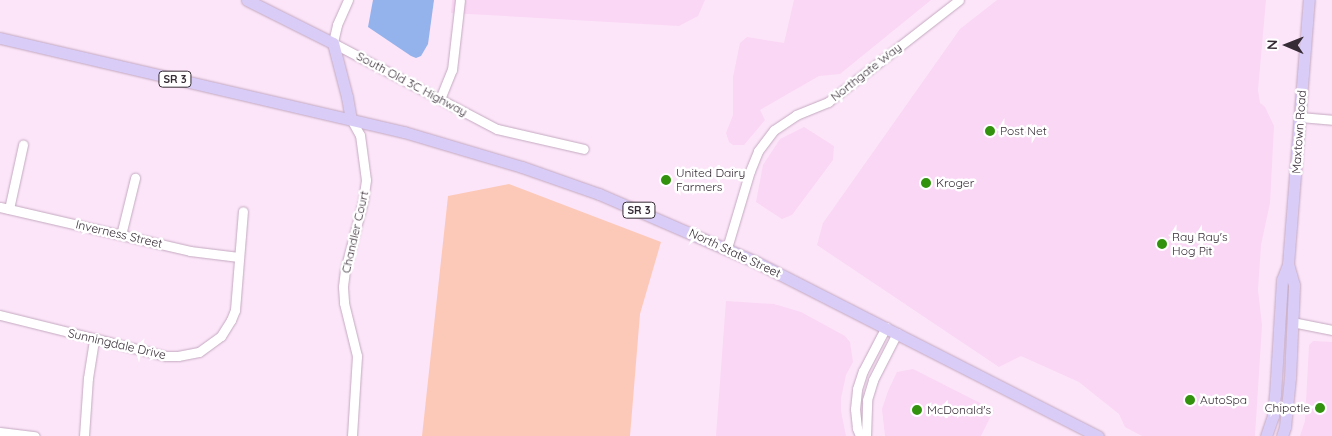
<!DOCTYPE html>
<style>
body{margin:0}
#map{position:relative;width:1332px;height:436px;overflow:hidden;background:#fce5f9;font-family:Quicksand,sans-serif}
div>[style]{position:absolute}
.built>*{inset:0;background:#fad7f5}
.green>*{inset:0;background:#fcc9b9}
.water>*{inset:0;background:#94b2eb}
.roads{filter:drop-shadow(0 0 1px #c4a9c0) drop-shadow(0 0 1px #c4a9c0)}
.minor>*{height:9px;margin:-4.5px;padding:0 4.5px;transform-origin:4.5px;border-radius:4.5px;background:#fff}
.major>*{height:11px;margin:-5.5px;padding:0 5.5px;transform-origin:5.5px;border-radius:5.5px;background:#d9cdf8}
.dots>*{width:14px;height:14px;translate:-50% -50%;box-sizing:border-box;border:2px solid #fff;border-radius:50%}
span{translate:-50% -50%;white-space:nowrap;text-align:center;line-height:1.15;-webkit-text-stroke:5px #fff;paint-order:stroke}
.shield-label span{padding:1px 4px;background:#fff;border:1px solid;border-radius:4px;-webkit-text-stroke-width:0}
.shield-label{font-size:11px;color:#362c35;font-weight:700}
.street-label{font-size:12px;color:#362c35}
.poi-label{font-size:12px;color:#362c35}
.left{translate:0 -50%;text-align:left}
.right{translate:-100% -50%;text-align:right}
.north{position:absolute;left:1262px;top:20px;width:50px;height:50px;-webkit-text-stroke:4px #fff;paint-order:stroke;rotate:271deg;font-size:14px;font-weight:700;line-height:20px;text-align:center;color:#362c35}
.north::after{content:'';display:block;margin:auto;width:18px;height:22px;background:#362c35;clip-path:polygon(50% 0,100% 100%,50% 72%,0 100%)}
</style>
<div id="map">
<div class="built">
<i style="clip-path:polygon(452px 0,705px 0,698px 16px,679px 26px,451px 13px)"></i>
<i style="clip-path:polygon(794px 0,931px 0,840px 74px,819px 76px,760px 110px,765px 120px,744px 145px,733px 145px,729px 142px,726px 133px,733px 115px,733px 77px,740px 43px,747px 37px,784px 43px)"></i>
<i style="clip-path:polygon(997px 0,1266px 0,1258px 90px,1260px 103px,1265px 107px,1274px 126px,1270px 203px,1261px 245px,1258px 290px,1262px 325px,1255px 436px,1142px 436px,1125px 427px,1119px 414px,1079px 382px,1021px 356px,999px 367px,817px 245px,823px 223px,960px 29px)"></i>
<i style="clip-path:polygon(804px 127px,834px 146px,833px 160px,792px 215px,782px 219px,756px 202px,763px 165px,780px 139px)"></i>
<i style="clip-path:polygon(726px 301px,774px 304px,801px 312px,845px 336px,850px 342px,853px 362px,846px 375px,841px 398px,841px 411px,846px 436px,716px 436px)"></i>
<i style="clip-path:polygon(1313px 341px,1332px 342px,1332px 436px,1300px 436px,1305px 421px,1309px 345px)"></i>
<i style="clip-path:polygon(913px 369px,994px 410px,981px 436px,885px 436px,882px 409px,888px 391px,897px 372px)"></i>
</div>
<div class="green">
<i style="clip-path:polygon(509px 184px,661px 242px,640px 314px,630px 436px,422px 436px,448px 196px)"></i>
</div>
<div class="water">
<i style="clip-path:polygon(373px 0,434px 0,428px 44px,421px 56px,416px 58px,411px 56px,368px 27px)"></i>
</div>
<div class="roads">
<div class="minor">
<i style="left:348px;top:0;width:27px;rotate:114deg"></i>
<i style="left:337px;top:25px;width:18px;rotate:103deg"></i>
<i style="left:333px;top:43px;width:185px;rotate:27.7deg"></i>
<i style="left:497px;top:129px;width:89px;rotate:12.9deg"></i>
<i style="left:440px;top:99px;width:31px;rotate:-68deg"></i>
<i style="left:452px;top:70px;width:70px;rotate:-83.5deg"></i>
<i style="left:1300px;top:117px;width:32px;rotate:5deg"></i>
<i style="left:351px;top:119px;width:18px;rotate:61deg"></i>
<i style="left:360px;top:135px;width:45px;rotate:82.4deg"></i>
<i style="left:366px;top:180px;width:21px;rotate:98deg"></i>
<i style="left:363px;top:201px;width:71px;rotate:104.6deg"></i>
<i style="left:345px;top:270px;width:17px;rotate:97deg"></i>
<i style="left:343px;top:287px;width:16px;rotate:86deg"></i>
<i style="left:344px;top:303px;width:55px;rotate:76.2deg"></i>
<i style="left:357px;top:356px;width:80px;rotate:93.6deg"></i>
<i style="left:0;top:207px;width:195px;rotate:13deg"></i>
<i style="left:190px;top:251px;width:49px;rotate:7deg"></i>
<i style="left:9px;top:209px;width:66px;rotate:-77.7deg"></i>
<i style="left:121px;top:235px;width:59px;rotate:-76.2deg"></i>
<i style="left:727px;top:248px;width:80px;rotate:-73.4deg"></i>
<i style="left:750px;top:171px;width:22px;rotate:-68deg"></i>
<i style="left:758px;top:151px;width:26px;rotate:-53deg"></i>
<i style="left:774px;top:130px;width:27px;rotate:-34deg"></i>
<i style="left:796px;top:115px;width:35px;rotate:-22deg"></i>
<i style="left:828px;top:102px;width:166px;rotate:-37.9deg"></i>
<i style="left:0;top:315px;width:171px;rotate:13.9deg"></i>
<i style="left:166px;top:356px;width:12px"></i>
<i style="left:178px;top:356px;width:21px;rotate:-11deg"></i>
<i style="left:199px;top:352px;width:27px;rotate:-36deg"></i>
<i style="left:221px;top:336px;width:19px;rotate:-58deg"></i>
<i style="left:231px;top:320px;width:11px;rotate:-68deg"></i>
<i style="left:235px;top:310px;width:99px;rotate:-85.4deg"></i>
<i style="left:1292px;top:322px;width:41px;rotate:11.3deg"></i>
<i style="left:0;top:432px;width:35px;rotate:7deg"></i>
<i style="left:84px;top:436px;width:58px;rotate:-86.1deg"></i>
<i style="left:88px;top:378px;width:39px;rotate:-81deg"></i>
<i style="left:860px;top:436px;width:9px;rotate:-111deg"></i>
<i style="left:857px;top:428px;width:19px;rotate:-96deg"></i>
<i style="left:855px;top:409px;width:20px;rotate:-84deg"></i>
<i style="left:857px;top:389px;width:19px;rotate:-72deg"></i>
<i style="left:863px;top:371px;width:50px;rotate:-62.4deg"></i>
<i style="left:866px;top:436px;width:36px;rotate:-88deg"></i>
<i style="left:867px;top:400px;width:21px;rotate:-73deg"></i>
<i style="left:873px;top:380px;width:53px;rotate:-62.9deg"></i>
</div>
<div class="major">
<i style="left:247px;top:0;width:96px;rotate:26.6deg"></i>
<i style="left:333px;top:43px;width:56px;rotate:75.5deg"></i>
<i style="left:347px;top:97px;width:22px;rotate:80deg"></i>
<i style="left:0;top:38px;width:415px;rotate:13.1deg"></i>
<i style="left:404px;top:132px;width:123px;rotate:16.5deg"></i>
<i style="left:522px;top:167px;width:82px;rotate:19.3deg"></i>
<i style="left:599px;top:194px;width:171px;rotate:23.4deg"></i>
<i style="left:756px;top:262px;width:384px;rotate:27deg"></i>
<i style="left:1266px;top:436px;width:21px;rotate:-71deg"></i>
<i style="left:1273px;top:416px;width:21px;rotate:-85deg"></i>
<i style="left:1275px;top:395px;width:115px;rotate:-86.5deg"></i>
<i style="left:1282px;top:280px;width:17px;rotate:-69deg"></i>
<i style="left:1288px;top:264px;width:265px;rotate:-85.5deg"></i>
<i style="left:1282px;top:436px;width:9px;rotate:-72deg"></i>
<i style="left:1285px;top:427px;width:49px;rotate:-84.2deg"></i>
<i style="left:1290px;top:378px;width:93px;rotate:-87.5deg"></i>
<i style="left:1294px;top:285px;width:22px;rotate:-106deg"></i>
</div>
</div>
<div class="dots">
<i style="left:990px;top:131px;background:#32920d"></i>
<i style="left:666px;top:180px;background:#32920d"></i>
<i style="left:926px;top:183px;background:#32920d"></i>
<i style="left:1162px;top:244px;background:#32920d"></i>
<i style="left:1190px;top:400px;background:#32920d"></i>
<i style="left:1320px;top:408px;background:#32920d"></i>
<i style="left:917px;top:410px;background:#32920d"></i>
</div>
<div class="shield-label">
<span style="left:175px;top:79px">SR 3</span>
<span style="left:639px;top:210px">SR 3</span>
</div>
<div class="street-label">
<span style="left:866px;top:72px;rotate:-38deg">Northgate Way</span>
<span style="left:412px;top:84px;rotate:28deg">South Old 3C Highway</span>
<span style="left:1299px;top:132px;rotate:-86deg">Maxtown Road</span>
<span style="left:355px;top:232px;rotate:-77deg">Chandler Court</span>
<span style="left:119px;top:234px;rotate:13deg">Inverness Street</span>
<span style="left:735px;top:253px;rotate:25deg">North State Street</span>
<span style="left:117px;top:344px;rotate:13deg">Sunningdale Drive</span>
</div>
<div class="poi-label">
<span class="left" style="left:1000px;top:131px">Post Net</span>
<span class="left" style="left:676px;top:180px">United Dairy<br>Farmers</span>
<span class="left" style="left:936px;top:183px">Kroger</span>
<span class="left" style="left:1172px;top:244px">Ray Ray's<br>Hog Pit</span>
<span class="left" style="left:1200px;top:400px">AutoSpa</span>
<span class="right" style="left:1310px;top:408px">Chipotle</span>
<span class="left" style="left:927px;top:410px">McDonald's</span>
</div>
<div class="north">N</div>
</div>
